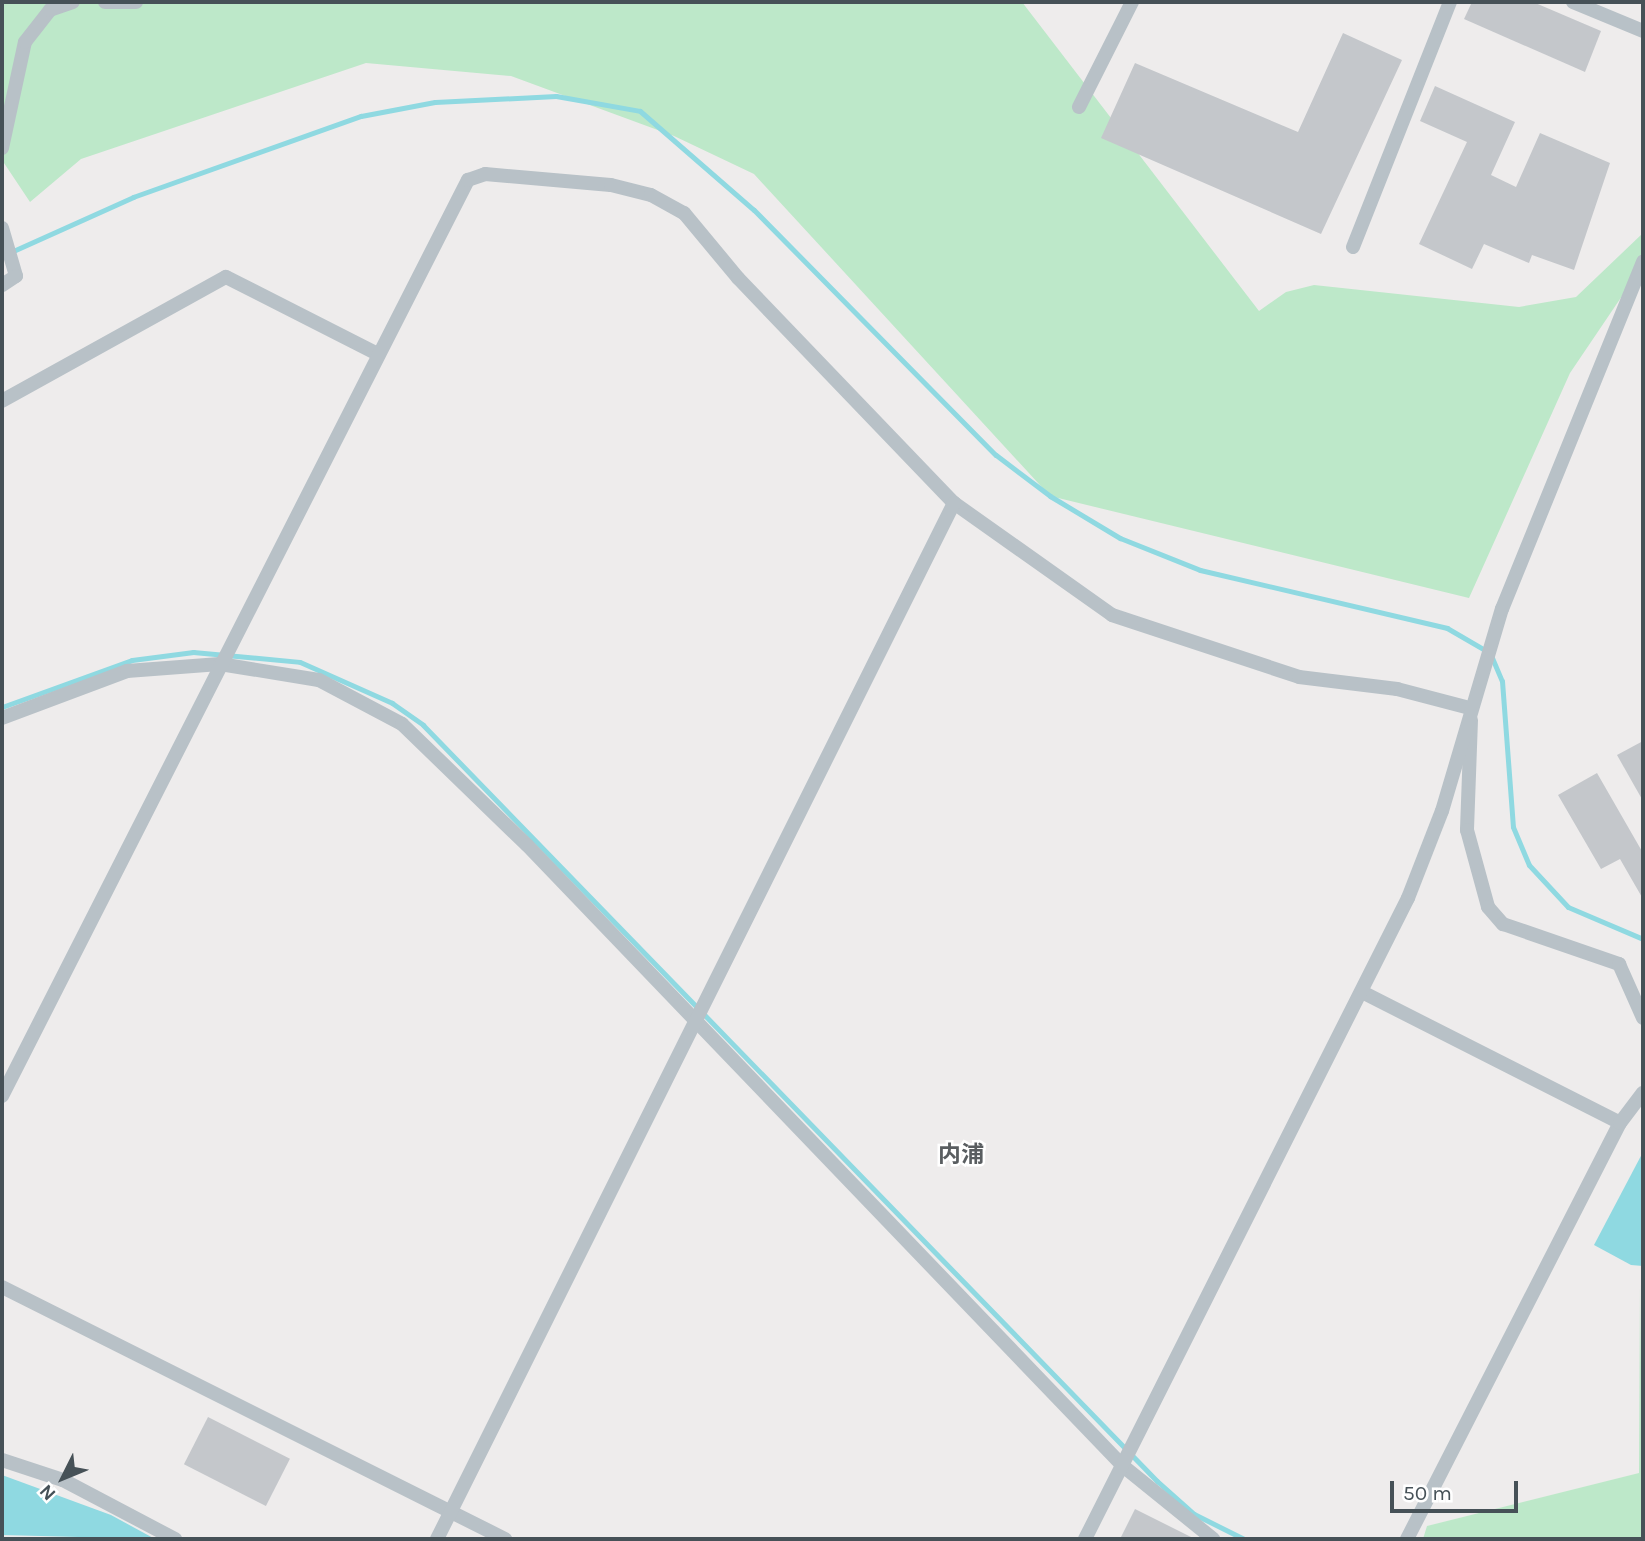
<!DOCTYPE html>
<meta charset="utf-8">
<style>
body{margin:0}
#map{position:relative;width:1645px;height:1541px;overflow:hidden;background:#eeecec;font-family:Karla,"Noto Sans JP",sans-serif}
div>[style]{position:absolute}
.green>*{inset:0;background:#bde8c9}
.water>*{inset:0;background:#8fd9e1}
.stream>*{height:5px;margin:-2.5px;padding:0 2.5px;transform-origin:2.5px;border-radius:2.5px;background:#8fd9e1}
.building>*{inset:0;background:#c4c7cb;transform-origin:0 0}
.street>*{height:14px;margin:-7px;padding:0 7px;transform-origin:7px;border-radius:7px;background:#b8c1c7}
span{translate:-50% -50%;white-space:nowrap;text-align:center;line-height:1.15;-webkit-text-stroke:5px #fff;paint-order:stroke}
.neighbourhood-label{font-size:23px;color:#595d60;font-weight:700}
.frame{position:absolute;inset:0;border:4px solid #465157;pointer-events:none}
.north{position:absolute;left:28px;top:1443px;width:70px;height:70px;-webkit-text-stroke:5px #fff;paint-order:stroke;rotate:227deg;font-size:19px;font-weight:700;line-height:28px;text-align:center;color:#465157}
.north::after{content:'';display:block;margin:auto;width:24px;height:32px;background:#465157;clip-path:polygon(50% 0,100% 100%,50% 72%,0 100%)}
.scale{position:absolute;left:1390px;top:1481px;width:128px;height:32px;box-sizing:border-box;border:4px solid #465157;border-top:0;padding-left:9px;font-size:21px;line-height:24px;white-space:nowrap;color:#465157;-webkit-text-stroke:5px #fff;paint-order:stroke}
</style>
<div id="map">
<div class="green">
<i style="clip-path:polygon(2px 2px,1022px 2px,1259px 311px,1286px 292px,1314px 285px,1519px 307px,1576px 297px,1643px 233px,1643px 265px,1570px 373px,1469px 598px,1050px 496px,754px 174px,674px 136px,511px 76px,366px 63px,81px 159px,30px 202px,2px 160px)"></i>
<i style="clip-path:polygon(1640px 1282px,1643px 1539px,1423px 1539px,1427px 1526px,1639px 1473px)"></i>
</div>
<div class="water">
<i style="clip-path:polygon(1643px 1152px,1643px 1266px,1631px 1265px,1594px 1245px)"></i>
<i style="clip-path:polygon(2px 1475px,111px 1515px,155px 1539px,2px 1535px)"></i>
</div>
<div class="stream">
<i style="left:2px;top:256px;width:144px;rotate:-24.2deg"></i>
<i style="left:133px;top:197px;width:242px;rotate:-19.6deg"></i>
<i style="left:361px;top:116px;width:75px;rotate:-10.7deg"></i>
<i style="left:435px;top:102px;width:121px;rotate:-2.8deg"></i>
<i style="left:556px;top:96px;width:85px;rotate:10.1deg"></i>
<i style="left:640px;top:111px;width:151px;rotate:41deg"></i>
<i style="left:754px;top:210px;width:344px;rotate:45.4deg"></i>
<i style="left:996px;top:455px;width:68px;rotate:37.2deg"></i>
<i style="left:1050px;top:496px;width:82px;rotate:31deg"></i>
<i style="left:1120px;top:538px;width:86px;rotate:21.8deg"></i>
<i style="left:1200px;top:570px;width:254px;rotate:13.2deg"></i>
<i style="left:1447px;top:628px;width:50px;rotate:30.2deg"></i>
<i style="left:1490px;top:653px;width:30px;rotate:67deg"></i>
<i style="left:1502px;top:681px;width:146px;rotate:85.7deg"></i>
<i style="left:1513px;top:827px;width:41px;rotate:67.2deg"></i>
<i style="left:1529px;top:865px;width:57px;rotate:47.1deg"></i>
<i style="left:1568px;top:907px;width:82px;rotate:23.1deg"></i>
<i style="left:2px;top:707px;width:138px;rotate:-19.9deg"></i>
<i style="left:132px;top:660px;width:62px;rotate:-7.5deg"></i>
<i style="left:193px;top:652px;width:107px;rotate:5.3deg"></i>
<i style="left:300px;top:662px;width:101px;rotate:24deg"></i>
<i style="left:392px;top:703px;width:38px;rotate:35deg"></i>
<i style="left:423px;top:725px;width:1054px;rotate:45.85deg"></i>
<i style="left:1157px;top:1481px;width:50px;rotate:41.7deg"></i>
<i style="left:1194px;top:1514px;width:56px;rotate:26.6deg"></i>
</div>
<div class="building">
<i style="clip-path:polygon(1472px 2px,1533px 2px,1601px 31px,1585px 72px,1464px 19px)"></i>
<i style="clip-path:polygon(1343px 33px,1402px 60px,1321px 234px,1101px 138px,1135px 63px,1298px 132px)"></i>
<i style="clip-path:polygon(1435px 86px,1515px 122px,1491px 175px,1516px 187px,1540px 133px,1610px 163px,1574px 270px,1532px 255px,1529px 263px,1484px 244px,1472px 269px,1419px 244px,1467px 142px,1420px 121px)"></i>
<i style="clip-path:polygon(1643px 741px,1643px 801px,1617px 755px)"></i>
<i style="clip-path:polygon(1597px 773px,1643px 853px,1643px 899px,1620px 859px,1601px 869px,1558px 795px)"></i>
<i style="left:208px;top:1417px;width:92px;height:53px;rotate:27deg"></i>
<i style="clip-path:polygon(1135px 1509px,1195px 1539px,1120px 1539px)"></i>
</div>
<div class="street">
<i style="left:105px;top:2px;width:31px"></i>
<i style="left:1573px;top:2px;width:76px;rotate:22.5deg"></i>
<i style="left:1079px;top:107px;width:118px;rotate:-63.2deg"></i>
<i style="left:2px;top:148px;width:108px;rotate:-77.8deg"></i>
<i style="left:25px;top:42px;width:41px;rotate:-52deg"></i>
<i style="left:50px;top:10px;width:24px;rotate:-19deg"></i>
<i style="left:2px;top:228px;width:50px;rotate:73.7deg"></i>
<i style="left:16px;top:276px;width:17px;rotate:147deg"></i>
<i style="left:1353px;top:247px;width:264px;rotate:-68.4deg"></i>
<i style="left:2px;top:401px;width:256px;rotate:-29deg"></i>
<i style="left:226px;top:277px;width:170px;rotate:26.9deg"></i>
<i style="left:2px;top:718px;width:134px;rotate:-20.6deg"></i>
<i style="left:127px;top:671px;width:93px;rotate:-4.3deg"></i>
<i style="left:220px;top:664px;width:100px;rotate:9.2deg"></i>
<i style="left:319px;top:680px;width:94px;rotate:27.9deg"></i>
<i style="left:402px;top:724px;width:174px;rotate:44.1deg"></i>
<i style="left:527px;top:845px;width:861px;rotate:46.18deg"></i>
<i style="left:1123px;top:1466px;width:116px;rotate:39deg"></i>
<i style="left:1471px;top:720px;width:110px;rotate:92.1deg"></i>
<i style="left:1467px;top:830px;width:80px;rotate:74.7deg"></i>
<i style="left:1488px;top:907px;width:23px;rotate:49deg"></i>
<i style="left:1503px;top:924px;width:123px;rotate:19deg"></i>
<i style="left:1619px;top:964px;width:59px;rotate:66deg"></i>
<i style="left:1364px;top:993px;width:287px;rotate:26.9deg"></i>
<i style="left:2px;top:1096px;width:1028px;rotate:-63.04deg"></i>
<i style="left:468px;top:180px;width:18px;rotate:-19deg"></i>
<i style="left:485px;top:174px;width:126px;rotate:5deg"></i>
<i style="left:611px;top:185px;width:41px;rotate:14deg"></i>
<i style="left:651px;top:195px;width:38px;rotate:29deg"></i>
<i style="left:684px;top:213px;width:85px;rotate:50.3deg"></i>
<i style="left:738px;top:278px;width:312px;rotate:46.2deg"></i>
<i style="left:954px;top:503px;width:194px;rotate:35.3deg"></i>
<i style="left:1112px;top:615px;width:197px;rotate:18.3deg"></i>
<i style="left:1299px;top:677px;width:99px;rotate:7deg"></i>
<i style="left:1397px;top:689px;width:75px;rotate:14.6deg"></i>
<i style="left:2px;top:1287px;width:563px;rotate:26.61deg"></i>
<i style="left:2px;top:1460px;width:64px;rotate:18.2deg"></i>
<i style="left:63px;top:1480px;width:127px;rotate:27.8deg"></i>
<i style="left:437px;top:1539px;width:1158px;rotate:-63.48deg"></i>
<i style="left:1085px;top:1539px;width:718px;rotate:-63.26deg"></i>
<i style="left:1408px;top:898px;width:93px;rotate:-68.7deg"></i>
<i style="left:1442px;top:811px;width:211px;rotate:-73.5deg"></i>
<i style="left:1502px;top:609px;width:375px;rotate:-67.9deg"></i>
<i style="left:1407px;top:1539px;width:467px;rotate:-62.9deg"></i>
<i style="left:1620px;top:1123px;width:38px;rotate:-53deg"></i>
</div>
<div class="neighbourhood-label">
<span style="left:961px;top:1155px">内浦</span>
</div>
<div class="frame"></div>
<div class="north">N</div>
<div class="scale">50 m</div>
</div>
